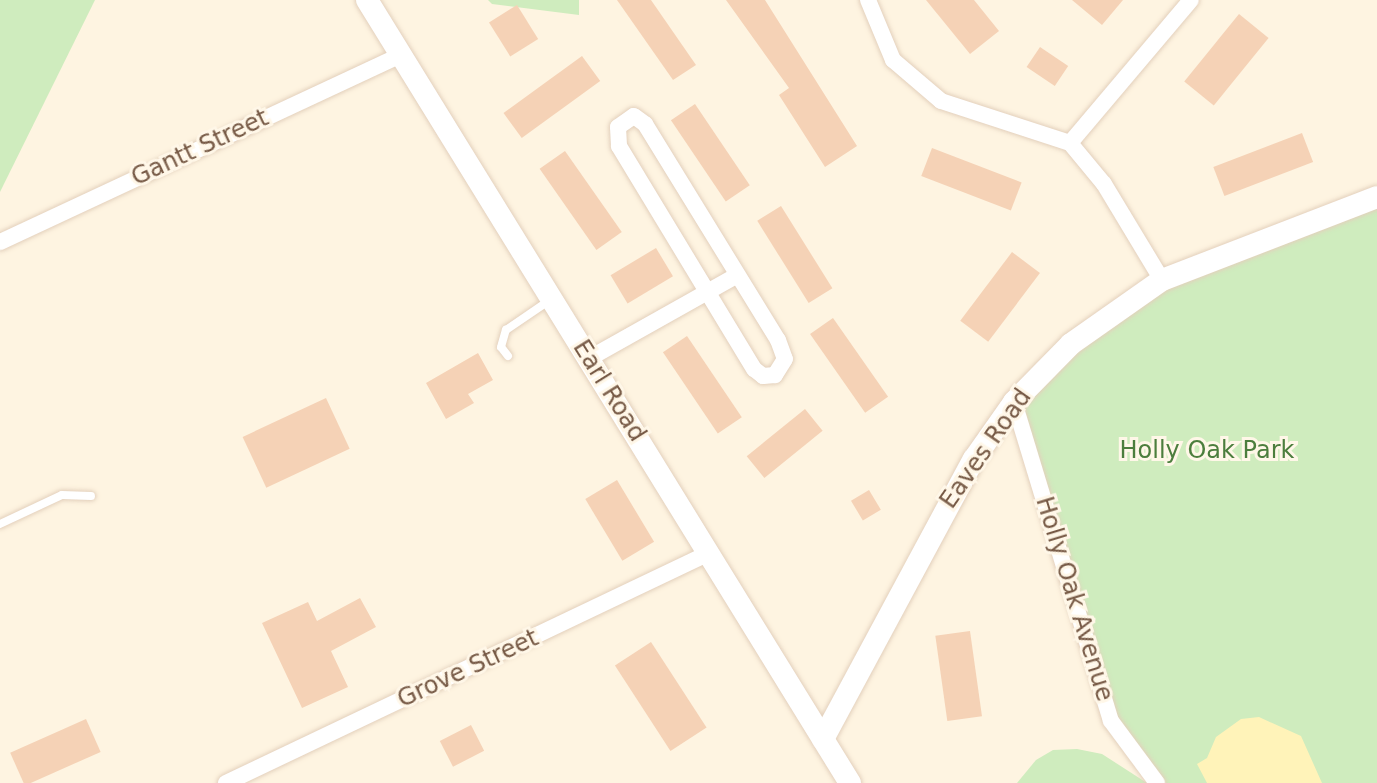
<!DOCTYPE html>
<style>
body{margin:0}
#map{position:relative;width:1377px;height:783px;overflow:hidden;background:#fef4e1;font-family:"DejaVu Sans",sans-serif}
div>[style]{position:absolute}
.green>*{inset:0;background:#cfecbe}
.sand>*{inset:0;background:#fff3b9}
.building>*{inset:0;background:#f5d2b6;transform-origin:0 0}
.roads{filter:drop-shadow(0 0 2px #e3d0bc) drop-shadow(0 0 2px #e3d0bc)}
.lane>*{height:8px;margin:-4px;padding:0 4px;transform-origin:4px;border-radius:4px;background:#fff}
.street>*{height:16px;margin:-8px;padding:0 8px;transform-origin:8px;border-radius:8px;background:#fff}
.secondary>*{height:22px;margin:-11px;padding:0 11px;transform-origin:11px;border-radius:11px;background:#fff}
span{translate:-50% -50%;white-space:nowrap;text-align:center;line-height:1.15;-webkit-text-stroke:6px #fff7e8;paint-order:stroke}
.street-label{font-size:24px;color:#775a46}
.park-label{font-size:24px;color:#4c7e3d}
</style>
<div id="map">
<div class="green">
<i style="clip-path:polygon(0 0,95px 0,0 192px)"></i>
<i style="clip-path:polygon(488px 0,579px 0,579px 15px,492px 4px)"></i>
<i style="clip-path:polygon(1377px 197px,1377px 783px,1157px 783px,1116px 731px,1014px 402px,1113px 310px)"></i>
<i style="clip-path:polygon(1077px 749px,1102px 754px,1147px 783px,1017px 783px,1036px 760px,1053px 750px)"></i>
</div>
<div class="sand">
<i style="clip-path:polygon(1259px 717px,1301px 736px,1322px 783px,1207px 783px,1197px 764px,1207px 758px,1216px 737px,1241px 719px)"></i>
</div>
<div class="building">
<i style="clip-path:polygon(617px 0,651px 0,696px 65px,673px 80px)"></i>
<i style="clip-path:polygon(726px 0,765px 0,857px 146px,825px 167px,779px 95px,789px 88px)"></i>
<i style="clip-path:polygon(926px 0,974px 0,999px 31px,970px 54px)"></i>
<i style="clip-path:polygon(1072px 0,1123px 0,1102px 25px)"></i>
<i style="left:517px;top:5px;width:40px;height:33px;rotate:58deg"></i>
<i style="left:1239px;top:14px;width:38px;height:87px;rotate:39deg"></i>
<i style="left:1040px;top:47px;width:34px;height:24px;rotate:34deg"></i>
<i style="left:582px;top:56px;width:31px;height:97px;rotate:54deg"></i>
<i style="left:695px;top:104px;width:98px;height:29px;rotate:56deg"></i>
<i style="left:1302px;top:133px;width:31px;height:95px;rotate:69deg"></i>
<i style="left:932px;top:148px;width:96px;height:30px;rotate:21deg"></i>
<i style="left:565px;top:151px;width:99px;height:31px;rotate:55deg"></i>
<i style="left:781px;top:206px;width:97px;height:28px;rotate:58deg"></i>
<i style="left:656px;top:248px;width:33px;height:53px;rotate:59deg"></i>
<i style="left:1012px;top:252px;width:35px;height:86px;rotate:37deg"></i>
<i style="left:833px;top:318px;width:96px;height:28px;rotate:55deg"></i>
<i style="left:687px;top:336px;width:98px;height:29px;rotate:56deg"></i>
<i style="clip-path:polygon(478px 353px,493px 380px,468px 394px,474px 403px,446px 419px,426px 383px)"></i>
<i style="left:326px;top:398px;width:56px;height:92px;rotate:65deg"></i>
<i style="left:805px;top:409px;width:28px;height:75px;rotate:51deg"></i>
<i style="left:617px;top:480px;width:72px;height:37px;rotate:59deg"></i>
<i style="left:869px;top:490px;width:23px;height:21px;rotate:59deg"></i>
<i style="clip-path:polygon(360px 598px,376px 627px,331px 651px,348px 687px,302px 708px,262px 623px,308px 602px,317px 621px)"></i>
<i style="left:970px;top:631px;width:86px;height:35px;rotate:82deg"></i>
<i style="left:651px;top:642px;width:102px;height:43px;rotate:57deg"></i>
<i style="left:86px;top:719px;width:36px;height:83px;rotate:66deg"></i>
<i style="left:471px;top:725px;width:29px;height:35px;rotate:63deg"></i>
</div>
<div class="roads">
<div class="lane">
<i style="left:508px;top:356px;width:11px;rotate:-128deg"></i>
<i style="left:501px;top:347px;width:18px;rotate:-74deg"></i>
<i style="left:506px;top:330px;width:53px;rotate:-34.3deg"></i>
<i style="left:0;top:524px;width:68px;rotate:-25.1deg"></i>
<i style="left:62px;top:495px;width:29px;rotate:2deg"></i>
</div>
<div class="street">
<i style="left:868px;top:0;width:65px;rotate:67.4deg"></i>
<i style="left:893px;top:60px;width:63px;rotate:40.5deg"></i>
<i style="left:941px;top:101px;width:136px;rotate:18deg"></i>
<i style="left:1070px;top:143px;width:53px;rotate:50.3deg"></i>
<i style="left:1104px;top:184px;width:112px;rotate:58.9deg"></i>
<i style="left:634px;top:116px;width:14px;rotate:36deg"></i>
<i style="left:645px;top:124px;width:254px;rotate:58.4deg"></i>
<i style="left:778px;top:340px;width:20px;rotate:70deg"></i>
<i style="left:785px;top:359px;width:19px;rotate:122deg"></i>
<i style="left:775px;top:375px;width:12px;rotate:175deg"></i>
<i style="left:763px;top:376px;width:11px;rotate:-142deg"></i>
<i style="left:754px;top:369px;width:261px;rotate:-121.2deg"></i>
<i style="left:619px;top:146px;width:19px;rotate:-93deg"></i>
<i style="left:618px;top:127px;width:19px;rotate:-35deg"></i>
<i style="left:1070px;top:143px;width:187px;rotate:-49.8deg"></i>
<i style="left:0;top:242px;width:442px;rotate:-25deg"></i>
<i style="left:588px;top:359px;width:170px;rotate:-29.3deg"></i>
<i style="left:1014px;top:402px;width:333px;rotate:73.1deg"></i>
<i style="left:1111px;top:721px;width:77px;rotate:53.4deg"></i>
<i style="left:226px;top:783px;width:535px;rotate:-25.46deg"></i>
</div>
<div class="secondary">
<i style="left:367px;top:0;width:920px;rotate:58.33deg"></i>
<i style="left:823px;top:739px;width:318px;rotate:-61.7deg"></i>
<i style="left:974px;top:459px;width:70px;rotate:-54.9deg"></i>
<i style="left:1014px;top:402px;width:81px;rotate:-45.5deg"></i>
<i style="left:1071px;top:344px;width:111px;rotate:-35.1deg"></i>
<i style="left:1162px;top:280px;width:230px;rotate:-21.1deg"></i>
</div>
</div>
<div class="street-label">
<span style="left:200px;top:148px;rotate:-25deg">Gantt Street</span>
<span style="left:609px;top:391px;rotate:58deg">Earl Road</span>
<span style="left:986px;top:449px;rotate:-55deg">Eaves Road</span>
<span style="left:1074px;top:599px;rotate:73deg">Holly Oak Avenue</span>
<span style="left:468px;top:669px;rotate:-25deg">Grove Street</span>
</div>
<div class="park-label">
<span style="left:1207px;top:451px">Holly Oak Park</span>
</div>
</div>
